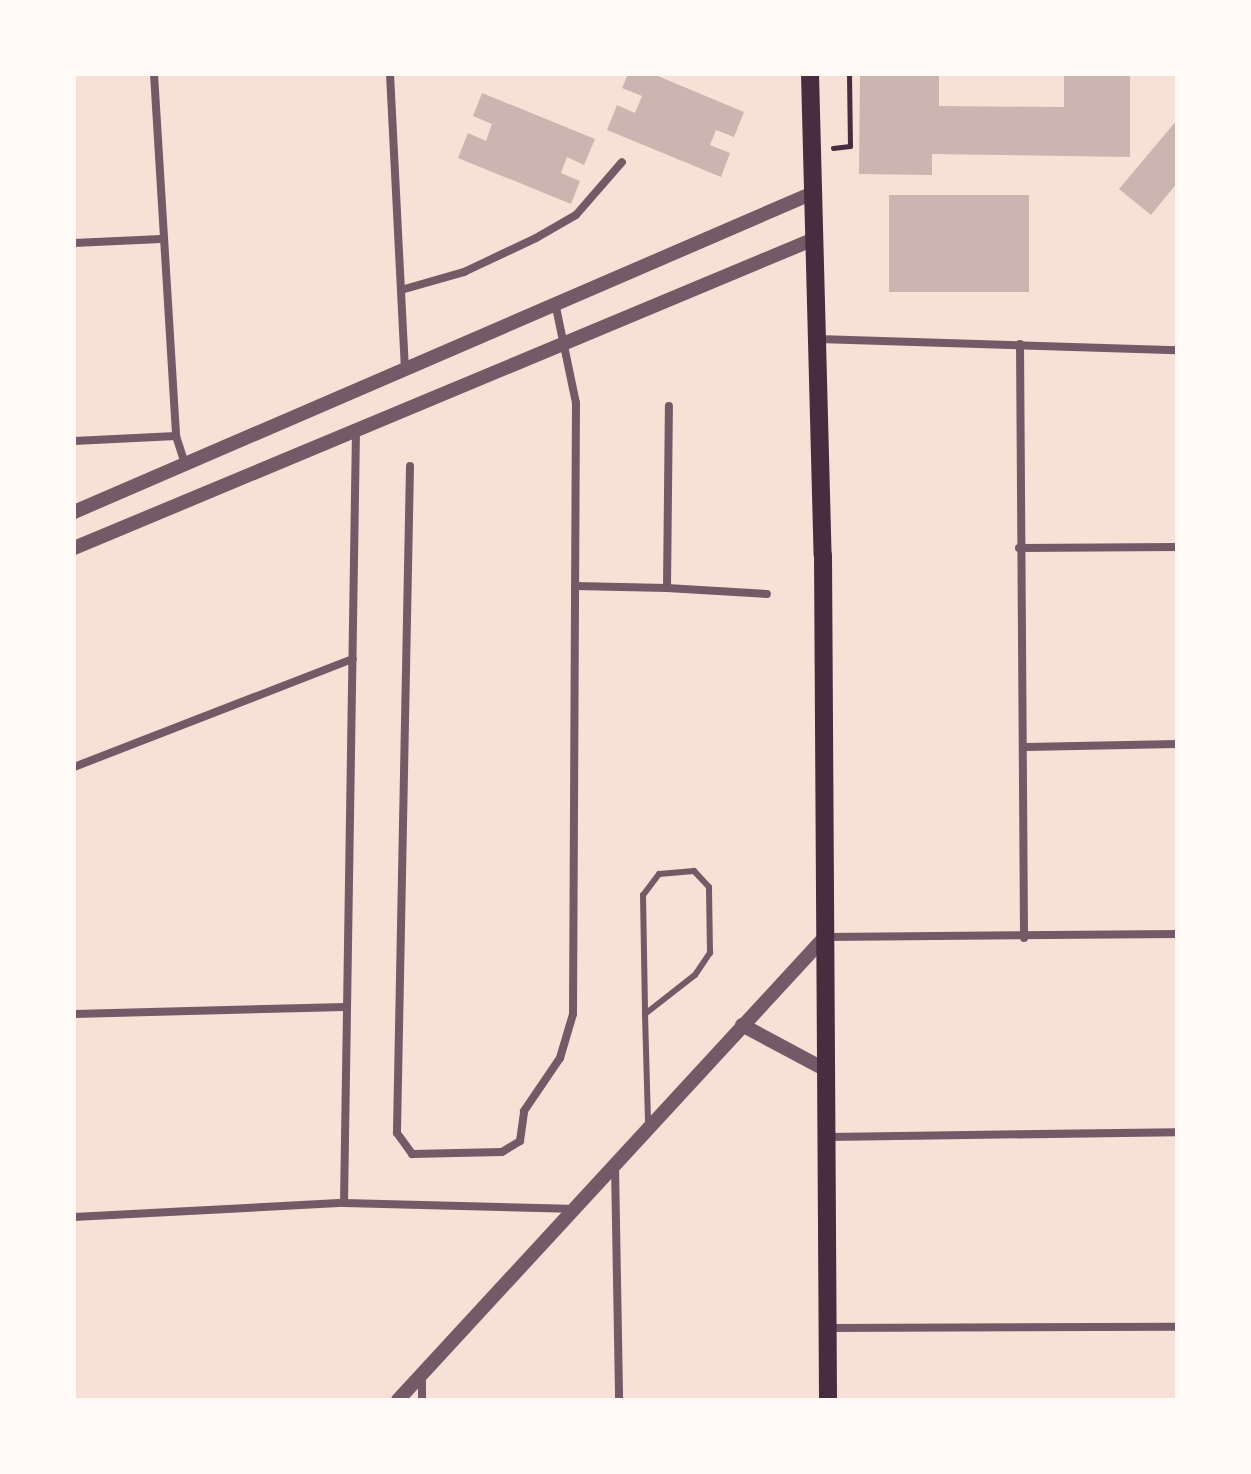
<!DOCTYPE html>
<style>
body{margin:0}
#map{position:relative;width:1251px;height:1474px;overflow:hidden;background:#f7e1d7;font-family:"Nunito Sans",sans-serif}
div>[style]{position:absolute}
.building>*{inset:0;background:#ccb4b1;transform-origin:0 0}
.path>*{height:5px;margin:-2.5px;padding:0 2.5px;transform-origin:2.5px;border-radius:2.5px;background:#4a2c40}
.service>*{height:6px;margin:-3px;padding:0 3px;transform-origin:3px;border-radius:3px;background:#755966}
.minor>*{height:8px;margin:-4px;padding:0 4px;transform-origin:4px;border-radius:4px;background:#755966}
.tertiary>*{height:14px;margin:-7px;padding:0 7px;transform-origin:7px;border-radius:7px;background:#755966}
.primary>*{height:18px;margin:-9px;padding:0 9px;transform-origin:9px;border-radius:9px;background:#4a2c40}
span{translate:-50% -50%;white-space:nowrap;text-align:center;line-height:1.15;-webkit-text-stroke:6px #fffaf5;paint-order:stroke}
.frame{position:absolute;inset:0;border:76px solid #fffaf5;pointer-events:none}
</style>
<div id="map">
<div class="building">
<i style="clip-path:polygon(628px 74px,653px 74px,744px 112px,734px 137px,716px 130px,710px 145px,730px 153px,721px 177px,607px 130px,617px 105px,635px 113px,642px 96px,622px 88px)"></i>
<i style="clip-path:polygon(860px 74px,939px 74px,939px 106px,1064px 107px,1064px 74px,1130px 74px,1130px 157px,932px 154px,932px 175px,859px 174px)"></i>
<i style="clip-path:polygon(482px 93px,595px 139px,584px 165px,567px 157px,561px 173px,580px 181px,571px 204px,458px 158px,468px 133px,486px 141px,492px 124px,473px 116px)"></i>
<i style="clip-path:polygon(1177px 120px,1177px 183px,1151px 215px,1119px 189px)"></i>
<i style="left:889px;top:195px;width:140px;height:97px"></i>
</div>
<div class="path">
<i style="left:833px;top:148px;width:17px;rotate:-7deg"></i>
<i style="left:850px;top:146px;width:72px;rotate:-90.8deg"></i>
</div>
<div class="service">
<i style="left:645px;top:1014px;width:63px;rotate:-38deg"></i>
<i style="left:695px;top:975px;width:27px;rotate:-56deg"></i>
<i style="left:710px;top:953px;width:66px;rotate:-90.9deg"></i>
<i style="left:709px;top:887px;width:22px;rotate:-133deg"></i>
<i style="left:694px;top:871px;width:35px;rotate:175deg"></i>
<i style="left:659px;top:874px;width:26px;rotate:127deg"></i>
<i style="left:643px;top:895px;width:119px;rotate:89deg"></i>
<i style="left:645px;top:1014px;width:110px;rotate:88.4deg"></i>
</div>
<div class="minor">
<i style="left:154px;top:74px;width:363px;rotate:86.5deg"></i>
<i style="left:176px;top:436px;width:32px;rotate:72deg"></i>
<i style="left:390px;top:74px;width:295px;rotate:87.1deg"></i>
<i style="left:74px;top:243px;width:87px;rotate:-2.6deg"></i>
<i style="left:401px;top:290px;width:66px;rotate:-15.9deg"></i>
<i style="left:464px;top:272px;width:80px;rotate:-25.3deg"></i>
<i style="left:536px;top:238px;width:46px;rotate:-29.9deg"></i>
<i style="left:576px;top:215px;width:70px;rotate:-49deg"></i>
<i style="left:818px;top:339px;width:359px;rotate:1.8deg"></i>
<i style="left:1020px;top:344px;width:594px;rotate:89.61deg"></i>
<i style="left:74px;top:441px;width:102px;rotate:-2.8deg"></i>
<i style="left:410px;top:466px;width:667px;rotate:91.12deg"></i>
<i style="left:397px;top:1133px;width:26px;rotate:54deg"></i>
<i style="left:412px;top:1154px;width:90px;rotate:-1.3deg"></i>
<i style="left:502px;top:1152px;width:21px;rotate:-31deg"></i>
<i style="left:520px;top:1141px;width:30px;rotate:-82deg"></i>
<i style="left:524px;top:1111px;width:64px;rotate:-55.8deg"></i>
<i style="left:560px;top:1058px;width:46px;rotate:-73.5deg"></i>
<i style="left:573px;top:1014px;width:611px;rotate:-89.72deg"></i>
<i style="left:576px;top:403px;width:98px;rotate:-101.8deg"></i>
<i style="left:1019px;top:548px;width:158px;rotate:-0.4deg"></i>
<i style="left:575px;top:586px;width:92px;rotate:1.2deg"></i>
<i style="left:667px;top:588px;width:182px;rotate:-89.4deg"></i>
<i style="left:667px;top:588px;width:100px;rotate:3.4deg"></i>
<i style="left:1026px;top:747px;width:151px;rotate:-1.1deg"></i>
<i style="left:74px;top:767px;width:299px;rotate:-21.2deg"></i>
<i style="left:826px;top:937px;width:351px;rotate:-0.5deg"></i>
<i style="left:74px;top:1014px;width:271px;rotate:-1.5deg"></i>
<i style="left:828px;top:1137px;width:349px;rotate:-0.8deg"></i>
<i style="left:615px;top:1165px;width:235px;rotate:89deg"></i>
<i style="left:344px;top:1203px;width:772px;rotate:-89.11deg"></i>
<i style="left:74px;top:1217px;width:270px;rotate:-3deg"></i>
<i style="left:344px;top:1203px;width:224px;rotate:1.5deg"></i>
<i style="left:829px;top:1328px;width:348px;rotate:-0.2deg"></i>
<i style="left:422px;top:1375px;width:25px;rotate:90deg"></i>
</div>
<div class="tertiary">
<i style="left:74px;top:512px;width:805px;rotate:-23.35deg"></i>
<i style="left:74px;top:548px;width:802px;rotate:-22.66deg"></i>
<i style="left:742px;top:1025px;width:95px;rotate:28.2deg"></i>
<i style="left:398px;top:1400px;width:630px;rotate:-47.32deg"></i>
</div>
<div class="primary">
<i style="left:810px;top:74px;width:481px;rotate:88.5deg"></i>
<i style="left:823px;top:555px;width:845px;rotate:89.66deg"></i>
</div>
<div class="frame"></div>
</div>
